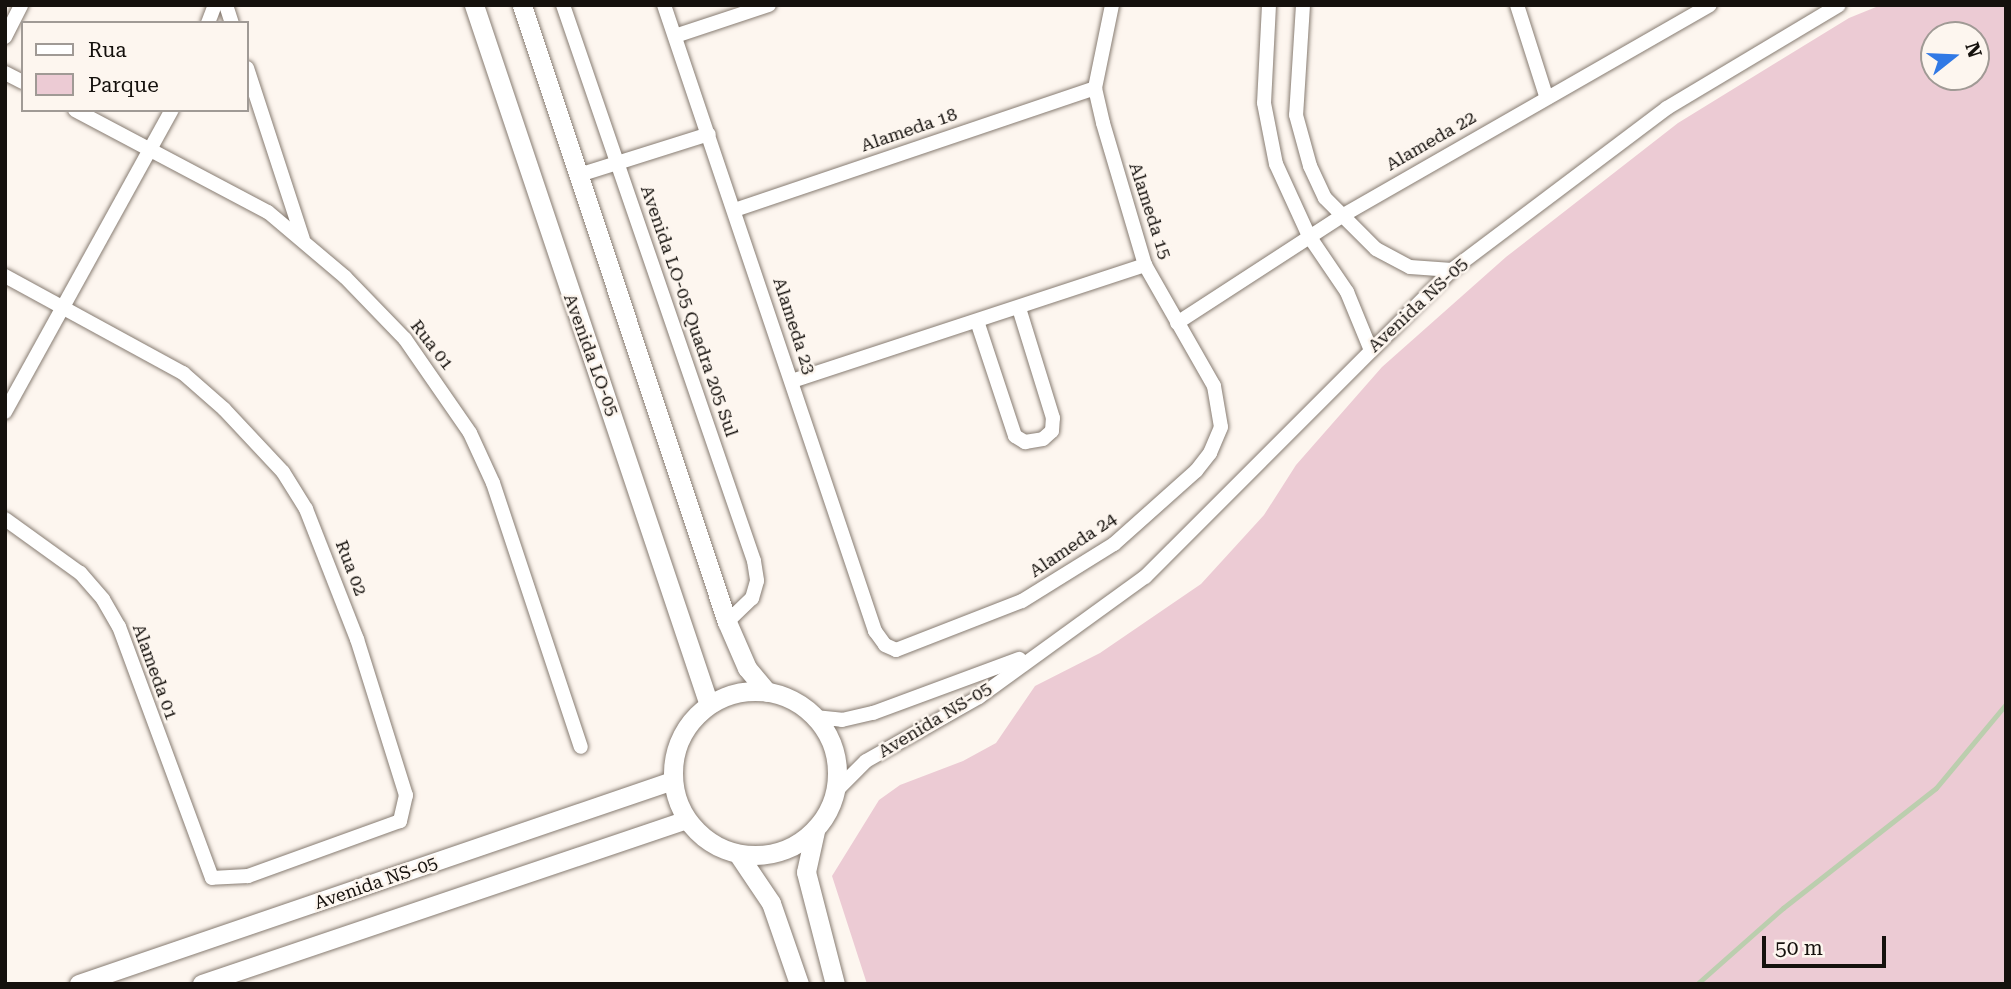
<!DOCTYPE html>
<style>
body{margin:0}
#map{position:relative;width:2011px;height:989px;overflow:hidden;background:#fdf6ef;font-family:"Roboto Serif",serif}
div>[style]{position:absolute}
.green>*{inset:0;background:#eccbd4}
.stream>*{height:5px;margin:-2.5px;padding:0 2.5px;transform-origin:2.5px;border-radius:2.5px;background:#bbceae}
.roads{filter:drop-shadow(0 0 2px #877c72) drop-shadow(0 0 2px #877c72)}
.minor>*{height:14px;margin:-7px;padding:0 7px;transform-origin:7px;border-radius:7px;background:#fff}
.tertiary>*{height:18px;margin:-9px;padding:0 9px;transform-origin:9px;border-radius:9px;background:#fff}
.secondary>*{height:19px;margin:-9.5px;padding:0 9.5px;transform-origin:9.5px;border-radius:9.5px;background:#fff}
.secondary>.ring{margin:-9.5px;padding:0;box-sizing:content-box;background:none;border:19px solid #fff;border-radius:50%}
span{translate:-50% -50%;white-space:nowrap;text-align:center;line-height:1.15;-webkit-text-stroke:5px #fdf6ef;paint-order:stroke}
.street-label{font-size:18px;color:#15110d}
.frame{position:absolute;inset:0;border:7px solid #15110d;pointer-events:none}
.legend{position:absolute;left:21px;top:21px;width:228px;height:91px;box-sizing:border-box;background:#fdf6ef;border:2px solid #a09a95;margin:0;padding:9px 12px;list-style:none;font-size:21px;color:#15110d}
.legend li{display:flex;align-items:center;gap:14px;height:35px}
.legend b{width:35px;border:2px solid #a09a95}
.north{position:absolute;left:1920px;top:21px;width:70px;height:70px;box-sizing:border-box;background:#fdf6ef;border:2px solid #a09a95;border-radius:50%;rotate:72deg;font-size:19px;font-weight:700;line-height:28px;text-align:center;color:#15110d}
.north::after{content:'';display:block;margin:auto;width:24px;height:32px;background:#3179e5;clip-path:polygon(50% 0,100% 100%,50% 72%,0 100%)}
.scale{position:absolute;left:1762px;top:936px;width:124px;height:32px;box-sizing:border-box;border:4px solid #15110d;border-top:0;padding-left:9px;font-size:21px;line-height:24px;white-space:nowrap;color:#15110d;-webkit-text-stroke:5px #fdf6ef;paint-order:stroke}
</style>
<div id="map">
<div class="green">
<i style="clip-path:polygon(evenodd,1881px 5px,2006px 5px,2006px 984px,867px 984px,832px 876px,879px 800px,900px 785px,963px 761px,996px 743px,1035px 686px,1100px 653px,1201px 584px,1264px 515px,1296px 465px,1382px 367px,1506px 257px,1678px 123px,1849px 18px,1881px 5px,1934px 35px,1976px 35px,1976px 77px,1934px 77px,1934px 35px)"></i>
</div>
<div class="stream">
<i style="left:1697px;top:984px;width:115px;rotate:-41.5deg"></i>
<i style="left:1783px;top:908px;width:194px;rotate:-38.1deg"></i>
<i style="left:1936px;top:788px;width:109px;rotate:-50.2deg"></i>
</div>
<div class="roads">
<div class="minor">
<i style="left:226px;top:5px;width:19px;rotate:72deg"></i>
<i style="left:563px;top:5px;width:588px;rotate:71.04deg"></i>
<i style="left:754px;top:561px;width:20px;rotate:81deg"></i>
<i style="left:757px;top:581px;width:18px;rotate:106deg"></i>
<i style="left:752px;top:598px;width:35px;rotate:136deg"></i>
<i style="left:664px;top:5px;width:661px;rotate:71.37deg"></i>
<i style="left:875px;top:631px;width:17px;rotate:54deg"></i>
<i style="left:885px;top:645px;width:12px;rotate:24deg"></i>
<i style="left:896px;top:650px;width:135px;rotate:-21.3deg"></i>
<i style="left:1022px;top:601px;width:108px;rotate:-31.8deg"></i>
<i style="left:1114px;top:544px;width:110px;rotate:-41.7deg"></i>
<i style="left:1196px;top:471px;width:23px;rotate:-52deg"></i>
<i style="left:1210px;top:453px;width:28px;rotate:-67deg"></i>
<i style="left:1221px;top:427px;width:42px;rotate:-99.7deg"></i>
<i style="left:1214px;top:386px;width:139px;rotate:-119.7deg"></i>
<i style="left:1145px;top:265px;width:148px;rotate:-106.5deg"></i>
<i style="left:1103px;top:123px;width:36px;rotate:-103deg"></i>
<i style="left:1095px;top:88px;width:85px;rotate:-78.4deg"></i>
<i style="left:1269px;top:5px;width:98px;rotate:92.9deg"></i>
<i style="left:1264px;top:103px;width:62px;rotate:78.9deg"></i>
<i style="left:1276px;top:164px;width:79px;rotate:65.4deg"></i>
<i style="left:1309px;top:236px;width:68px;rotate:55.8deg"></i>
<i style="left:1347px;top:292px;width:61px;rotate:67.7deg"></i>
<i style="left:1303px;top:5px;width:110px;rotate:93.6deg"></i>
<i style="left:1296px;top:115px;width:53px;rotate:74.6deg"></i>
<i style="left:1310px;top:166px;width:35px;rotate:65deg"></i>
<i style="left:1325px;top:198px;width:72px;rotate:45deg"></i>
<i style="left:1376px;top:249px;width:38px;rotate:28deg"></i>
<i style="left:1410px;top:267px;width:42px;rotate:4.1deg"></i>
<i style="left:1517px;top:5px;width:96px;rotate:72.3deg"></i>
<i style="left:208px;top:23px;width:19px;rotate:-69deg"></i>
<i style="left:675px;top:36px;width:99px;rotate:-18.3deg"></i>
<i style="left:5px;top:37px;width:36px;rotate:-63deg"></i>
<i style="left:247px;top:68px;width:180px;rotate:71.9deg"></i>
<i style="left:5px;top:73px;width:20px;rotate:27deg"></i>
<i style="left:75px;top:110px;width:218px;rotate:27.9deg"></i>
<i style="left:268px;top:212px;width:101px;rotate:40.2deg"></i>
<i style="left:345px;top:277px;width:86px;rotate:45.9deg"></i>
<i style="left:405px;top:339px;width:114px;rotate:55.3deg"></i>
<i style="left:470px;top:433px;width:55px;rotate:65.3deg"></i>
<i style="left:493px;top:483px;width:278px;rotate:71.6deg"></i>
<i style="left:579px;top:175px;width:136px;rotate:-17.5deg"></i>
<i style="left:735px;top:210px;width:380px;rotate:-18.7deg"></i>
<i style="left:5px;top:276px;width:203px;rotate:28.6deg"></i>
<i style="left:183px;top:373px;width:55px;rotate:41.3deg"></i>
<i style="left:224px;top:409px;width:86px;rotate:46.9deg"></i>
<i style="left:283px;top:472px;width:44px;rotate:58.1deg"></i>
<i style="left:306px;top:509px;width:140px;rotate:68.6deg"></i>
<i style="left:357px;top:639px;width:164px;rotate:72.6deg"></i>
<i style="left:406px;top:795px;width:27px;rotate:103deg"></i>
<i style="left:400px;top:821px;width:162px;rotate:160.1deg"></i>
<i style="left:248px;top:876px;width:36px;rotate:177deg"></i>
<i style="left:212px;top:878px;width:268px;rotate:-110.3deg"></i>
<i style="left:119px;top:627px;width:32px;rotate:-120deg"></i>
<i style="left:103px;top:599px;width:35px;rotate:-131deg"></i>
<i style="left:80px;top:573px;width:92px;rotate:-144.2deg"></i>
<i style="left:977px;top:321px;width:121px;rotate:71.7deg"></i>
<i style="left:1015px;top:436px;width:12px;rotate:31deg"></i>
<i style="left:1025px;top:442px;width:18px;rotate:-9deg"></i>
<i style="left:1043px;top:439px;width:12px;rotate:-42deg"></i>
<i style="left:1052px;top:431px;width:13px;rotate:-86deg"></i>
<i style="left:1053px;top:418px;width:115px;rotate:-107.2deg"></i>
<i style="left:1177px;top:323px;width:194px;rotate:-33deg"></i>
<i style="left:1340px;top:217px;width:426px;rotate:-29.8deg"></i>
<i style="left:792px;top:381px;width:372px;rotate:-18.2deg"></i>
<i style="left:5px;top:412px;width:345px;rotate:-61.1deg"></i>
<i style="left:815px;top:717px;width:27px;rotate:6deg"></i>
<i style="left:842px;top:720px;width:32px;rotate:-13deg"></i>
<i style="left:873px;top:713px;width:156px;rotate:-20.3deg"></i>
<i style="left:836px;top:791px;width:42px;rotate:-45deg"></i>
<i style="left:866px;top:761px;width:130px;rotate:-29.5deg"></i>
<i style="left:979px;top:697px;width:205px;rotate:-35.9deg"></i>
<i style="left:1145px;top:577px;width:434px;rotate:-45deg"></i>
<i style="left:1452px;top:270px;width:269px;rotate:-37deg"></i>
<i style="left:1667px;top:108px;width:200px;rotate:-30.9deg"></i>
</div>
<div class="tertiary">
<i style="left:79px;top:984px;width:628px;rotate:-18.87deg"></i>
<i style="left:202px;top:984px;width:512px;rotate:-18.68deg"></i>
</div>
<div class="secondary">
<i style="left:474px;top:5px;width:738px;rotate:71.44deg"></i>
<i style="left:522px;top:5px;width:650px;rotate:71.62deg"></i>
<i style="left:727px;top:622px;width:50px;rotate:66.5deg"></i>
<i style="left:747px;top:668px;width:31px;rotate:50deg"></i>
<i class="ring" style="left:673px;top:691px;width:145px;height:145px"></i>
<i style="left:815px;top:831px;width:42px;rotate:102.4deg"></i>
<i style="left:806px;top:872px;width:116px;rotate:75.5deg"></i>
<i style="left:738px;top:854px;width:59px;rotate:56deg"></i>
<i style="left:771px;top:903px;width:86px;rotate:70.9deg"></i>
</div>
</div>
<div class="street-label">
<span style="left:909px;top:130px;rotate:-19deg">Alameda 18</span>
<span style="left:1431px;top:141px;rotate:-30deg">Alameda 22</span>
<span style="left:1150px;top:211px;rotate:72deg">Alameda 15</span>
<span style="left:1418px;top:305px;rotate:-43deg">Avenida NS-05</span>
<span style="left:689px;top:311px;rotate:71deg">Avenida LO-05 Quadra 205 Sul</span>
<span style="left:794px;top:326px;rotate:72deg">Alameda 23</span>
<span style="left:432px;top:345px;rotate:52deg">Rua 01</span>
<span style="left:591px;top:355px;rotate:70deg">Avenida LO-05</span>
<span style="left:1073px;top:545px;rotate:-34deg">Alameda 24</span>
<span style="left:351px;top:568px;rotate:69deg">Rua 02</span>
<span style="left:155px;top:672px;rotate:70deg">Alameda 01</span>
<span style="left:935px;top:720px;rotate:-31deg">Avenida NS-05</span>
<span style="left:376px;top:883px;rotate:-19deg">Avenida NS-05</span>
</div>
<div class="frame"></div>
<ul class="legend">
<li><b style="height:9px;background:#fff"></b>Rua</li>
<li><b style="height:19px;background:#eccbd4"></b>Parque</li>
</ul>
<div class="north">N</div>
<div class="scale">50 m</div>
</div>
